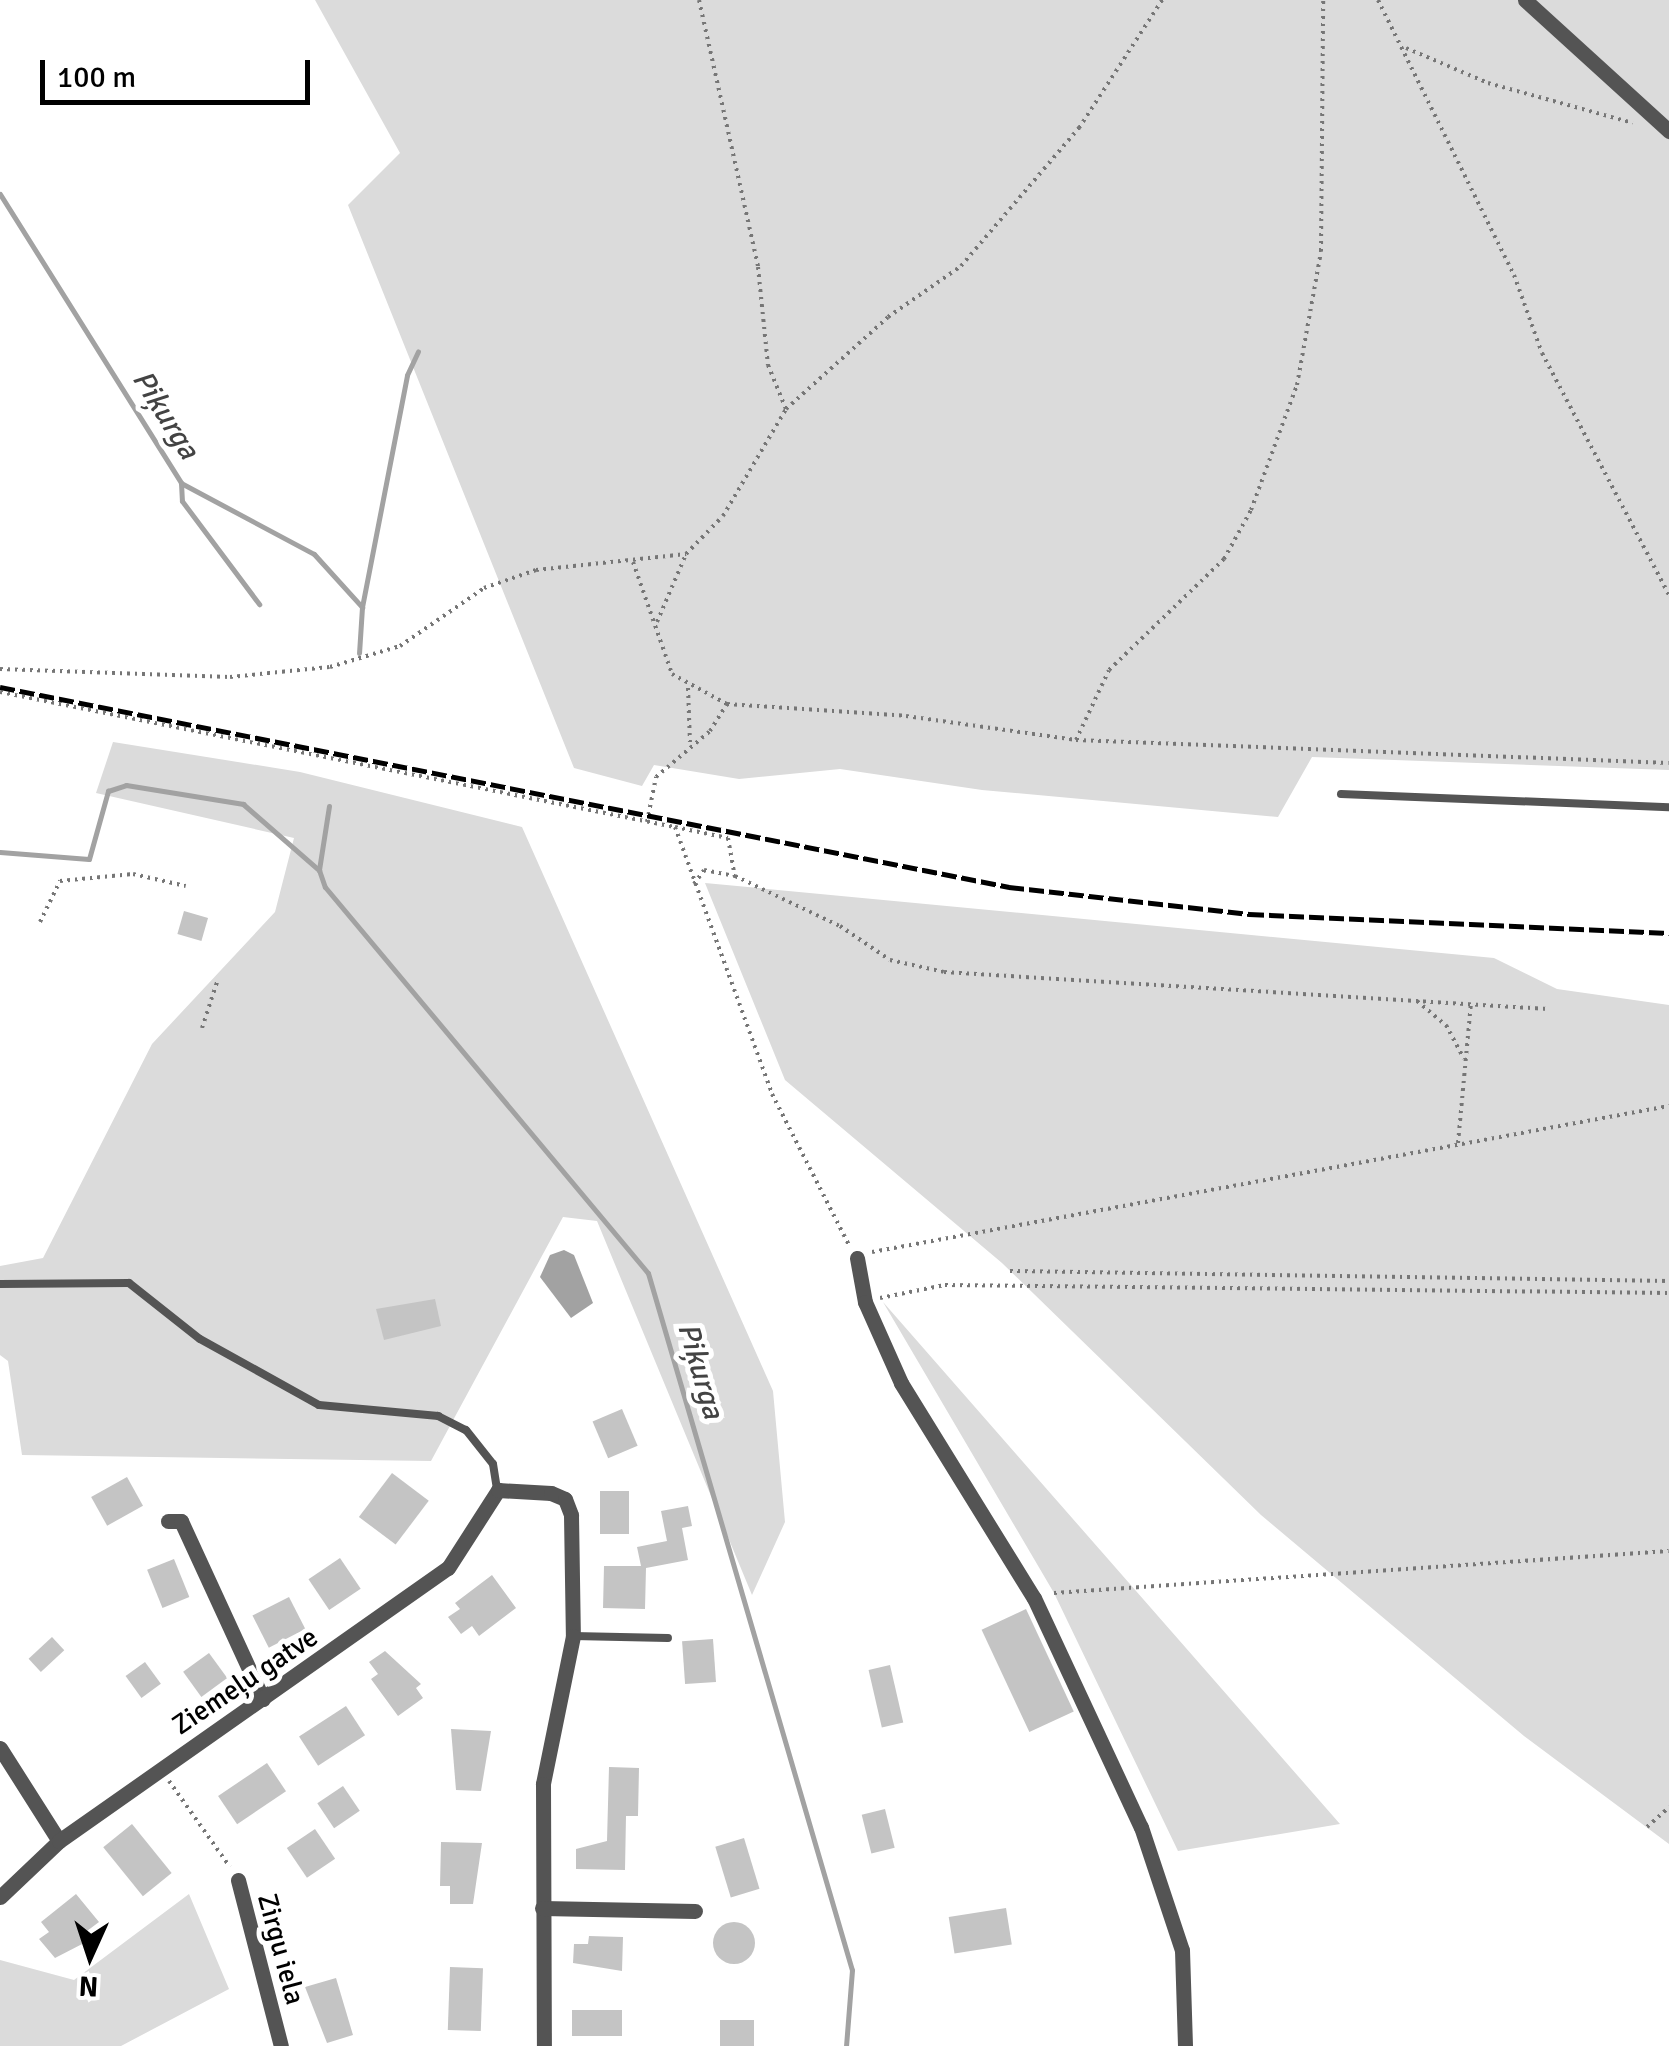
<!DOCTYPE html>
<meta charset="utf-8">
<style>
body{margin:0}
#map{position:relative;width:1669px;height:2046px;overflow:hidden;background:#fff;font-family:Signika,sans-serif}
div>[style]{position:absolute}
.green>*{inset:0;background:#dbdbdb}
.water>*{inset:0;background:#a2a2a2}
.stream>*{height:5px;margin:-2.5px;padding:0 2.5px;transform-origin:2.5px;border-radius:2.5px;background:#a2a2a2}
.building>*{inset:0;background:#c4c4c4;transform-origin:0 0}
.round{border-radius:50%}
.path>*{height:4px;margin-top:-2px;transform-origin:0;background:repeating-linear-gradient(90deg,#767676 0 2.5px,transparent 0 7.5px)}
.lane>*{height:8px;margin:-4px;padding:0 4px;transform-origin:4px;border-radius:4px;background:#545454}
.street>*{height:15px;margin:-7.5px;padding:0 7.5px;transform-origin:7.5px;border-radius:7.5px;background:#545454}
.rail>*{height:5px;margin-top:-2.5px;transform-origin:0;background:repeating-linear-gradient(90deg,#000 0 15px,transparent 0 20px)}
span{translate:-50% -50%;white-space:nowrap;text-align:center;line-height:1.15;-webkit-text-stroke:10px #fff;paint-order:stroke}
.street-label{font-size:28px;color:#000}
.water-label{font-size:30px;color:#434343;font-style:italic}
.north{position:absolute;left:40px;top:1906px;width:100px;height:100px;-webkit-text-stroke:8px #fff;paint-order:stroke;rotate:183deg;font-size:28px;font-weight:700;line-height:40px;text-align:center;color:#000}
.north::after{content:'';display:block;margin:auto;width:35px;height:45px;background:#000;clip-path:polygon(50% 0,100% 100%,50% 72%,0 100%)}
.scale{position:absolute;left:40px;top:60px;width:270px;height:45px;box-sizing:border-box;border:5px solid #000;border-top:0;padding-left:12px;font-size:30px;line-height:35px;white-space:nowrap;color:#000;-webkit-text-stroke:8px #fff;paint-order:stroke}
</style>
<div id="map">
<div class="green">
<i style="clip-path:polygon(315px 0,1669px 0,1669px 770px,1312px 757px,1278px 817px,982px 790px,840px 769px,739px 779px,654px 765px,642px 786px,574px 768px,348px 205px,400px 153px)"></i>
<i style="clip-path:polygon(113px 742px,300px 772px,522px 827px,773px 1391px,785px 1522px,752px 1595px,597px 1221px,563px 1217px,431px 1461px,22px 1455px,8px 1361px,0 1355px,0 1266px,43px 1258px,152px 1044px,275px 912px,294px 838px,96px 793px)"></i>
<i style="clip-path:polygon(705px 883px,1494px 958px,1557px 989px,1669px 1005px,1669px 1844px,1524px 1736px,1261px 1515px,1002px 1263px,785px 1080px)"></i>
<i style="clip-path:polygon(883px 1302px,1340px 1824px,1178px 1851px,1054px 1593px)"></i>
<i style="clip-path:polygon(189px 1894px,229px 1989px,121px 2046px,0 2046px,0 1960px,74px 1980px)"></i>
</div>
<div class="water">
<i style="clip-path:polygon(564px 1250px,574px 1255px,593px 1303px,571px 1318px,540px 1277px,550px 1255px)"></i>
</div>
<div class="stream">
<i style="left:0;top:194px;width:341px;rotate:57.9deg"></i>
<i style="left:181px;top:483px;width:151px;rotate:28.1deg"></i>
<i style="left:314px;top:554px;width:72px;rotate:47.8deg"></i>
<i style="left:362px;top:607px;width:46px;rotate:93.7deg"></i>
<i style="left:181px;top:483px;width:18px;rotate:87deg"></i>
<i style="left:182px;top:501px;width:129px;rotate:53.2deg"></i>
<i style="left:362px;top:607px;width:236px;rotate:-79deg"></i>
<i style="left:407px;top:375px;width:26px;rotate:-65deg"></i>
<i style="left:329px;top:806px;width:65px;rotate:98.9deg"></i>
<i style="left:319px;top:870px;width:18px;rotate:71deg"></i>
<i style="left:325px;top:887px;width:503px;rotate:50.08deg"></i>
<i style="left:648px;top:1273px;width:726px;rotate:73.69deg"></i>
<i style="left:852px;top:1970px;width:76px;rotate:94.5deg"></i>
<i style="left:0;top:852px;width:89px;rotate:4.5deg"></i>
<i style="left:89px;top:859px;width:71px;rotate:-74.4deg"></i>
<i style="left:108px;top:791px;width:19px;rotate:-18deg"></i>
<i style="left:126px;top:785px;width:119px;rotate:9.2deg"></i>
<i style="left:243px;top:804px;width:101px;rotate:41deg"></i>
</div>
<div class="building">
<i style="left:184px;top:911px;width:25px;height:24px;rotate:16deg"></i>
<i style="clip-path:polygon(435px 1299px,441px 1326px,384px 1340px,376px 1309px)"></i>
<i style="left:622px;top:1409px;width:40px;height:32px;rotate:67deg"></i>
<i style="left:392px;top:1473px;width:46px;height:55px;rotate:37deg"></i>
<i style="left:127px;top:1477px;width:33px;height:41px;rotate:61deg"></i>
<i style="left:629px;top:1491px;width:43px;height:29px;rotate:90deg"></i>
<i style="clip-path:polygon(688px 1506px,692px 1526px,682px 1528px,688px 1560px,646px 1568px,645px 1609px,603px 1608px,604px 1566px,641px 1566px,637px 1547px,667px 1541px,661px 1511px)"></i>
<i style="left:340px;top:1558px;width:37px;height:38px;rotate:56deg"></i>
<i style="left:174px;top:1559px;width:41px;height:29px;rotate:68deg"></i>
<i style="clip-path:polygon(492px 1575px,516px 1608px,479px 1636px,472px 1626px,461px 1634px,448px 1617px,460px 1609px,455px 1603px)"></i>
<i style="left:289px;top:1597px;width:36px;height:41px;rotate:63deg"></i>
<i style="left:1026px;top:1609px;width:113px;height:49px;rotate:65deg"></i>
<i style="left:52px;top:1637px;width:18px;height:32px;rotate:47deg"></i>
<i style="left:713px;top:1639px;width:43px;height:31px;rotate:86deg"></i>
<i style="clip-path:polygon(385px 1651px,421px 1684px,416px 1688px,423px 1698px,398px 1716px,371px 1679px,378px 1674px,369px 1662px)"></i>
<i style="left:209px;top:1653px;width:31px;height:32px;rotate:54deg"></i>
<i style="left:145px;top:1662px;width:27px;height:24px;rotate:54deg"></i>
<i style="left:890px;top:1665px;width:59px;height:22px;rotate:77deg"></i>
<i style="left:346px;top:1706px;width:35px;height:56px;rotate:57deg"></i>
<i style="clip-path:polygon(451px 1729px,491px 1731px,481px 1791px,456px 1790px)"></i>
<i style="left:267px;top:1763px;width:34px;height:59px;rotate:56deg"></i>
<i style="clip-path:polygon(609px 1767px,639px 1768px,638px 1816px,626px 1816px,625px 1870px,576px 1869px,576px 1849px,607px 1841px)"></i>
<i style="left:343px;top:1786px;width:30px;height:31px;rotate:56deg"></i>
<i style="left:885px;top:1809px;width:40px;height:24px;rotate:76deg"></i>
<i style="left:132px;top:1824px;width:63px;height:37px;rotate:51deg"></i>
<i style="left:315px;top:1829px;width:36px;height:34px;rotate:56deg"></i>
<i style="left:744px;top:1838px;width:53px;height:30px;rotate:73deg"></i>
<i style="clip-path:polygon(441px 1842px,482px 1843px,473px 1904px,450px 1904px,450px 1886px,440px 1886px)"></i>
<i style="clip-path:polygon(76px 1894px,99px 1922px,83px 1934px,88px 1941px,55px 1958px,39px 1939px,49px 1932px,41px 1922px)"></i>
<i style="left:1006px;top:1908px;width:37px;height:58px;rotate:81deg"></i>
<i class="round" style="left:713px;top:1922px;width:42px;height:42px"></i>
<i style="clip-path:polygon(589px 1936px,623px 1937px,622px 1971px,573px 1963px,574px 1944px,588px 1944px)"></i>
<i style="left:450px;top:1967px;width:33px;height:63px;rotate:2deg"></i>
<i style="clip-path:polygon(336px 1978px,353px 2035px,327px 2043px,305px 1987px)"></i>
<i style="left:622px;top:2010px;width:26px;height:50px;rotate:90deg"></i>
<i style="left:754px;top:2020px;width:26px;height:34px;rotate:90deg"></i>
</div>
<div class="path">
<i style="left:699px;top:0;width:273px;rotate:77.5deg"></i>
<i style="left:758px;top:267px;width:99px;rotate:84.2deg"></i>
<i style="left:768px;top:365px;width:48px;rotate:67.8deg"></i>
<i style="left:1378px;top:0;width:307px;rotate:63.7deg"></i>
<i style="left:1514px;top:275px;width:83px;rotate:70.3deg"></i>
<i style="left:1542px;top:353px;width:273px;rotate:62.3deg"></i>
<i style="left:1406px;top:48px;width:89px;rotate:23.1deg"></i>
<i style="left:1488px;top:83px;width:150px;rotate:15.4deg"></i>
<i style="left:633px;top:562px;width:119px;rotate:70.8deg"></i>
<i style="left:672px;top:674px;width:63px;rotate:28.6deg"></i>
<i style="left:727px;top:704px;width:179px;rotate:3.8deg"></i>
<i style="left:906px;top:716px;width:172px;rotate:8deg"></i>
<i style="left:1076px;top:740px;width:593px;rotate:2.22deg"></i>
<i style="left:657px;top:622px;width:74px;rotate:-66.9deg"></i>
<i style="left:0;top:669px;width:230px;rotate:2deg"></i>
<i style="left:230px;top:677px;width:100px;rotate:-5.7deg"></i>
<i style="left:330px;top:667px;width:73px;rotate:-16.7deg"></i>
<i style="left:400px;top:646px;width:102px;rotate:-34.6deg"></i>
<i style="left:484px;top:588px;width:55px;rotate:-19.1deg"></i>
<i style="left:536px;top:570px;width:151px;rotate:-6.1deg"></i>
<i style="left:686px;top:554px;width:53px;rotate:-45.8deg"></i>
<i style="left:723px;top:516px;width:124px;rotate:-59.5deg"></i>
<i style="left:786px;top:409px;width:137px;rotate:-42deg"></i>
<i style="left:888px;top:317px;width:89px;rotate:-34.9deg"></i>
<i style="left:961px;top:266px;width:182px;rotate:-49.5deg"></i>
<i style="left:1079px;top:128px;width:153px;rotate:-57deg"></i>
<i style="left:688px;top:688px;width:54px;rotate:87.9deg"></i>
<i style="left:0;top:692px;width:688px;rotate:11.31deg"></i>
<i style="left:675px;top:827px;width:284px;rotate:70deg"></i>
<i style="left:772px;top:1094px;width:172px;rotate:63deg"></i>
<i style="left:1076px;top:740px;width:77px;rotate:-64.8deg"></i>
<i style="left:1109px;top:670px;width:160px;rotate:-44deg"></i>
<i style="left:1224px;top:559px;width:56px;rotate:-61.1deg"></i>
<i style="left:1251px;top:510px;width:133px;rotate:-69.8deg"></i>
<i style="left:1297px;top:385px;width:136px;rotate:-79.8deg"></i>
<i style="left:1321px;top:251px;width:251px;rotate:-89.5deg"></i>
<i style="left:647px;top:822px;width:46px;rotate:-78.7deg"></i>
<i style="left:656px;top:777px;width:71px;rotate:-40.4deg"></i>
<i style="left:710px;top:731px;width:32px;rotate:-58deg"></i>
<i style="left:675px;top:827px;width:54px;rotate:11.7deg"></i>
<i style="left:728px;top:838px;width:39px;rotate:80deg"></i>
<i style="left:694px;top:884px;width:17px;rotate:-54deg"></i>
<i style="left:704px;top:870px;width:32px;rotate:11deg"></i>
<i style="left:735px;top:876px;width:116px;rotate:25.5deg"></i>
<i style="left:840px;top:926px;width:60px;rotate:34.2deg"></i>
<i style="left:890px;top:960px;width:55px;rotate:12.5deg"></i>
<i style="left:944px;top:972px;width:605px;rotate:3.51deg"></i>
<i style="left:40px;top:922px;width:46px;rotate:-64deg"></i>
<i style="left:60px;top:881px;width:73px;rotate:-5.5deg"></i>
<i style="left:133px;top:874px;width:54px;rotate:12.8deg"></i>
<i style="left:1417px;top:1001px;width:38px;rotate:40deg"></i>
<i style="left:1446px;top:1025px;width:38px;rotate:62deg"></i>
<i style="left:202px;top:1028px;width:48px;rotate:-71.9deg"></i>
<i style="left:1458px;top:1143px;width:140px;rotate:-84.7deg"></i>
<i style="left:872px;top:1252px;width:810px;rotate:-10.38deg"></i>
<i style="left:1010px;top:1271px;width:659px;rotate:0.87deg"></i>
<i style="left:880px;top:1298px;width:66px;rotate:-11.3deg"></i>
<i style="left:945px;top:1285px;width:724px;rotate:0.63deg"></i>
<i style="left:1054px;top:1593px;width:616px;rotate:-3.91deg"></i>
<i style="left:169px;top:1781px;width:105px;rotate:54.7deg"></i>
<i style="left:1647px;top:1827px;width:30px;rotate:-42deg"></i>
</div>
<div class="lane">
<i style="left:1341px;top:794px;width:328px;rotate:2.3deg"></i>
<i style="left:0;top:1284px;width:129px;rotate:-0.4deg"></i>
<i style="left:129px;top:1283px;width:90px;rotate:38.3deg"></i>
<i style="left:200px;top:1339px;width:136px;rotate:29deg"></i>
<i style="left:319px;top:1405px;width:120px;rotate:5.3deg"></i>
<i style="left:438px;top:1416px;width:31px;rotate:27deg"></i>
<i style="left:466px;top:1430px;width:43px;rotate:51.5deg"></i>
<i style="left:493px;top:1464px;width:25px;rotate:81deg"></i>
<i style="left:573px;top:1636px;width:95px;rotate:1.2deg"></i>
</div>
<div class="street">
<i style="left:1525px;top:0;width:195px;rotate:42.3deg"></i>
<i style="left:857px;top:1258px;width:45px;rotate:79.7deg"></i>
<i style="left:865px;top:1302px;width:89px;rotate:66deg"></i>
<i style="left:901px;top:1383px;width:253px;rotate:58.3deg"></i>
<i style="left:1034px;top:1598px;width:253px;rotate:65deg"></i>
<i style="left:1141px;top:1827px;width:130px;rotate:71.6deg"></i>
<i style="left:1182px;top:1950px;width:96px;rotate:88.2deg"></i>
<i style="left:168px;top:1521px;width:13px"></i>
<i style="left:181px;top:1521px;width:196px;rotate:65.3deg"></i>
<i style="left:0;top:1748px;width:110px;rotate:57.6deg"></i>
<i style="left:238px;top:1880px;width:171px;rotate:75.5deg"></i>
<i style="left:0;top:1897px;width:81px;rotate:-43.5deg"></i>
<i style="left:59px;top:1841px;width:475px;rotate:-35.1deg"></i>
<i style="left:448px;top:1568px;width:93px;rotate:-57.3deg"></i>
<i style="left:498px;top:1490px;width:53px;rotate:3.2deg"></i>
<i style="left:551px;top:1493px;width:15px;rotate:23deg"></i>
<i style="left:565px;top:1499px;width:17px;rotate:69deg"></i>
<i style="left:571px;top:1515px;width:121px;rotate:89.1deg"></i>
<i style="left:573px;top:1636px;width:151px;rotate:101.5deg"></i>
<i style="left:543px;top:1784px;width:262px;rotate:89.8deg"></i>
<i style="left:542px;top:1908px;width:153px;rotate:1.1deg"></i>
</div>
<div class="rail">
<i style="left:0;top:687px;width:1029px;rotate:11.21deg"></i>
<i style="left:1009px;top:887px;width:242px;rotate:6.4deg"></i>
<i style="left:1249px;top:914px;width:420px;rotate:2.6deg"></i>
</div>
<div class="street-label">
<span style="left:245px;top:1681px;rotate:-34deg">Ziemeļu gatve</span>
<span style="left:281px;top:1949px;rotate:75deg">Zirgu iela</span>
</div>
<div class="water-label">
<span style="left:165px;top:415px;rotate:58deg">Piķurga</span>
<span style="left:700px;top:1371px;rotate:74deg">Piķurga</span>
</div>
<div class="north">N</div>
<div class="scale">100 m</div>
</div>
